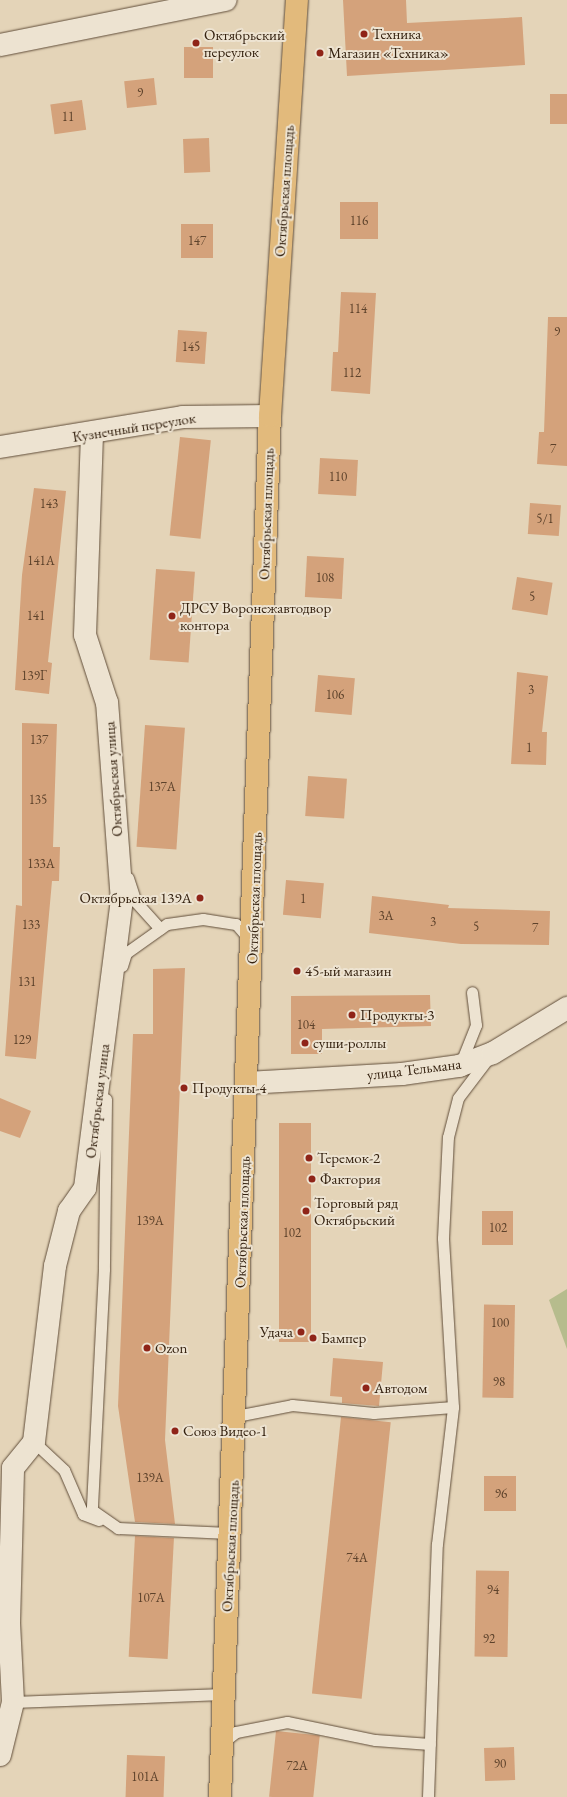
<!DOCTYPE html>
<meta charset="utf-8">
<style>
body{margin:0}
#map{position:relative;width:567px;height:1797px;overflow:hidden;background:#e4d4b8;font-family:"EB Garamond",serif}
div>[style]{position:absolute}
.green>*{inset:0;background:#b6bc8d}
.building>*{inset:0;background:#d4a27b;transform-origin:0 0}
.roads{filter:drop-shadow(0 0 1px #614e3a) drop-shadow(0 0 1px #614e3a)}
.service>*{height:11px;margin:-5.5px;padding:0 5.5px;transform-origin:5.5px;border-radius:5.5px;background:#ede3d1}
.minor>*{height:22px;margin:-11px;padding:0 11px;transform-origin:11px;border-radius:11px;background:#ede3d1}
.primary>*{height:22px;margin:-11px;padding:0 11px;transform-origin:11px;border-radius:11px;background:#e2ba7c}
.dots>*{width:11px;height:11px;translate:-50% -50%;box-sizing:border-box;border:2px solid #ede3d1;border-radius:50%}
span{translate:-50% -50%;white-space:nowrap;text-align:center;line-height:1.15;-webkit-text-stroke:4px #ede3d1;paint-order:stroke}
.number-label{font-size:13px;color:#5d422b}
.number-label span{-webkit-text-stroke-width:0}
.poi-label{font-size:15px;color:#352210}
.left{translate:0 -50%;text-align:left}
.right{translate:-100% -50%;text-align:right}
.street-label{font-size:15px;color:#352210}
</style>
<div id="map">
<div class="green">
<i style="clip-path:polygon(567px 1289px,567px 1349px,549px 1300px)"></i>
</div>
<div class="building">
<i style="clip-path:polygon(343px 0,406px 0,407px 23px,522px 17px,525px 65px,347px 76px)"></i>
<i style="left:184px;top:47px;width:29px;height:31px"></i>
<i style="left:154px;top:78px;width:27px;height:30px;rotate:84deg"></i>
<i style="left:567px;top:94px;width:30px;height:17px;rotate:90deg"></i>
<i style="left:82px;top:100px;width:30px;height:32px;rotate:82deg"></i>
<i style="left:209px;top:138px;width:34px;height:26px;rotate:88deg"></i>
<i style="left:340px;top:202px;width:38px;height:37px"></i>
<i style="left:181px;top:224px;width:32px;height:34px"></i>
<i style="clip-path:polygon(341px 292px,376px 293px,370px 394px,331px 391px,333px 352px,338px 352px)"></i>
<i style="clip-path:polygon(548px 317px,567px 317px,567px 466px,537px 464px,539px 432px,544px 432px)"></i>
<i style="left:178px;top:330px;width:29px;height:32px;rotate:4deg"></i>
<i style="left:180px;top:437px;width:31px;height:99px;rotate:6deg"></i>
<i style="left:320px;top:458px;width:38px;height:36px;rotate:3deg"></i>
<i style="clip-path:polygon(34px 488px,66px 491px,48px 662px,52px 663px,49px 694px,15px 690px,22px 575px)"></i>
<i style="left:530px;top:503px;width:31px;height:31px;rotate:4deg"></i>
<i style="left:307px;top:556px;width:37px;height:41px;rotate:3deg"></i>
<i style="left:156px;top:569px;width:39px;height:91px;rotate:4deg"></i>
<i style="left:517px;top:577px;width:36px;height:33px;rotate:9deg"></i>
<i style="clip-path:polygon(517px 672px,548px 676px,542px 732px,547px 732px,546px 765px,511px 764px)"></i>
<i style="left:318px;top:675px;width:37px;height:37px;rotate:5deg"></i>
<i style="clip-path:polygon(22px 723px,57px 724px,53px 847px,60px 847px,59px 881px,52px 881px,36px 1059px,5px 1056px,16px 905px,22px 906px)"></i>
<i style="left:145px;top:725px;width:40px;height:122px;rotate:4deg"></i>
<i style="left:308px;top:776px;width:39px;height:40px;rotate:4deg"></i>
<i style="left:286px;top:880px;width:38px;height:35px;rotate:5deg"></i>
<i style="clip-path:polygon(372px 896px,449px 905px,448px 908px,550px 911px,549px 945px,461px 944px,369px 933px)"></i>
<i style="clip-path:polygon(185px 968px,165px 1440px,175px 1524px,135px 1522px,118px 1406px,133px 1034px,153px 1034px,153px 969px)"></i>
<i style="clip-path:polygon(430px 995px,431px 1026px,322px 1029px,322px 1054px,291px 1054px,291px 996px)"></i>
<i style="clip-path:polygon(0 1098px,31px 1111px,20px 1138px,0 1131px)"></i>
<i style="left:279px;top:1123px;width:32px;height:219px"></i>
<i style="left:513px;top:1211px;width:34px;height:31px;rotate:90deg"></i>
<i style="left:515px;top:1305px;width:93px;height:31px;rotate:91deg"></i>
<i style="clip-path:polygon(333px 1358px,383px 1362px,379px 1406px,342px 1403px,342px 1397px,330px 1396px)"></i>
<i style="left:341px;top:1417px;width:50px;height:278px;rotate:6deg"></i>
<i style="left:484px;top:1476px;width:32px;height:35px"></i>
<i style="left:135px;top:1536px;width:39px;height:121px;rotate:3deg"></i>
<i style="left:509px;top:1571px;width:86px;height:33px;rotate:91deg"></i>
<i style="left:276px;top:1731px;width:44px;height:66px;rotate:6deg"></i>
<i style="left:514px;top:1747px;width:33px;height:30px;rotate:88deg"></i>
<i style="left:127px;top:1755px;width:38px;height:42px;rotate:2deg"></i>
</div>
<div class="roads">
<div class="service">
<i style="left:128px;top:878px;width:25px;rotate:72deg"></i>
<i style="left:136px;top:902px;width:36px;rotate:48deg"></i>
<i style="left:122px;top:966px;width:14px;rotate:-73deg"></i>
<i style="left:126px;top:953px;width:50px;rotate:-35.3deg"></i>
<i style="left:167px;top:924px;width:36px;rotate:-8deg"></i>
<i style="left:203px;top:919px;width:33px;rotate:9deg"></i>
<i style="left:236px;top:924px;width:21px;rotate:49deg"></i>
<i style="left:460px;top:1065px;width:43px;rotate:-68.2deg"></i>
<i style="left:476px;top:1025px;width:33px;rotate:-97deg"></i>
<i style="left:106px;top:1099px;width:170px;rotate:90.7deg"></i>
<i style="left:104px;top:1269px;width:241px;rotate:92.9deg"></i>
<i style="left:92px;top:1510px;width:32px;rotate:35deg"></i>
<i style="left:118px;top:1528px;width:111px;rotate:2.6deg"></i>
<i style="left:236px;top:1416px;width:57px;rotate:-11.1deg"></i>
<i style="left:292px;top:1405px;width:82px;rotate:5.6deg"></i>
<i style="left:374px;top:1413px;width:79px;rotate:-4.3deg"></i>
<i style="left:34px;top:1442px;width:41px;rotate:43deg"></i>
<i style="left:64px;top:1470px;width:48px;rotate:66.6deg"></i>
<i style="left:83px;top:1514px;width:17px;rotate:21deg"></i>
<i style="left:13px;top:1702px;width:210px;rotate:-2.2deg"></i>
<i style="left:222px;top:1743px;width:18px;rotate:-38deg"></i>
<i style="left:236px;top:1732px;width:52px;rotate:-11.1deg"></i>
<i style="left:287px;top:1722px;width:90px;rotate:11.6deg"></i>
<i style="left:375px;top:1740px;width:55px;rotate:4.2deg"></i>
<i style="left:428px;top:1797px;width:253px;rotate:-88deg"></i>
<i style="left:437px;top:1544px;width:138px;rotate:-83.3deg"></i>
<i style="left:453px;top:1407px;width:169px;rotate:-93.4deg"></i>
<i style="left:443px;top:1238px;width:101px;rotate:-87.2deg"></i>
<i style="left:448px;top:1137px;width:40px;rotate:-75.6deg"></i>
<i style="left:458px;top:1098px;width:46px;rotate:-52.9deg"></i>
</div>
<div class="minor">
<i style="left:0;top:45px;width:230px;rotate:-11.3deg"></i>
<i style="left:0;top:447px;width:185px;rotate:-9.3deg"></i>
<i style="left:183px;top:417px;width:87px;rotate:-0.7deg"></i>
<i style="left:247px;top:1083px;width:155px;rotate:-3.3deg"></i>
<i style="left:402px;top:1074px;width:58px;rotate:-8deg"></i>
<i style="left:459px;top:1066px;width:36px;rotate:-21deg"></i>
<i style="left:493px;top:1053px;width:87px;rotate:-31.3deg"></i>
<i style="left:0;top:1755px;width:55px;rotate:-76.2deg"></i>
<i style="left:13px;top:1702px;width:79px;rotate:-92.9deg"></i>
<i style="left:9px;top:1623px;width:155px;rotate:-88.5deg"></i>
<i style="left:13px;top:1468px;width:33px;rotate:-51deg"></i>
<i style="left:34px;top:1442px;width:177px;rotate:-83.2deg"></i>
<i style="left:55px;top:1266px;width:57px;rotate:-75.7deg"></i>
<i style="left:69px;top:1211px;width:28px;rotate:-55deg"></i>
<i style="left:85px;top:1188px;width:289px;rotate:-82.7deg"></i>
<i style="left:122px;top:901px;width:199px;rotate:-94.3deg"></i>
<i style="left:107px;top:703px;width:71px;rotate:-107.9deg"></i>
<i style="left:85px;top:635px;width:200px;rotate:-88deg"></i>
</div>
<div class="primary">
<i style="left:220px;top:1797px;width:1382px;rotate:-87.93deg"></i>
<i style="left:270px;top:416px;width:417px;rotate:-86.3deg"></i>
</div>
</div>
<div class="dots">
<i style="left:364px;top:34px;background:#8f2418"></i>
<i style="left:196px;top:43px;background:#8f2418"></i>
<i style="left:320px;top:53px;background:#8f2418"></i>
<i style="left:172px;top:616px;background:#8f2418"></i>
<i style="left:200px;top:898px;background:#8f2418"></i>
<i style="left:297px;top:971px;background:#8f2418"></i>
<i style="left:352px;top:1015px;background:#8f2418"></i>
<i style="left:305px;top:1043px;background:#8f2418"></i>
<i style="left:184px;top:1088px;background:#8f2418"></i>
<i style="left:309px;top:1158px;background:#8f2418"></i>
<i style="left:312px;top:1179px;background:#8f2418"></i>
<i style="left:306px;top:1211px;background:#8f2418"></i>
<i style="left:301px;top:1332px;background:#8f2418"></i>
<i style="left:313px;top:1338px;background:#8f2418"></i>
<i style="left:147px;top:1348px;background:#8f2418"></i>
<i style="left:366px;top:1388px;background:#8f2418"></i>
<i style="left:175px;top:1431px;background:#8f2418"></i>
</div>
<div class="number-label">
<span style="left:140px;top:93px">9</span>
<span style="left:68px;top:117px">11</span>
<span style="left:359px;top:221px">116</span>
<span style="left:197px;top:241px">147</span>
<span style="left:358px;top:309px">114</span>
<span style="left:557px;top:332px">9</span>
<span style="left:191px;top:347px">145</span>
<span style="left:352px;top:373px">112</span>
<span style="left:553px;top:449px">7</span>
<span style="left:338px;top:477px">110</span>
<span style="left:49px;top:504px">143</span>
<span style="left:545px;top:519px">5/1</span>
<span style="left:41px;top:561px">141А</span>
<span style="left:325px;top:578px">108</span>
<span style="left:532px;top:597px">5</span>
<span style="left:36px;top:616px">141</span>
<span style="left:34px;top:676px">139Г</span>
<span style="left:531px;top:690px">3</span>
<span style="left:335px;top:695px">106</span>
<span style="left:39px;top:740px">137</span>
<span style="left:529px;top:748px">1</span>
<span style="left:162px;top:787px">137А</span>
<span style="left:38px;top:800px">135</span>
<span style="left:41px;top:864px">133А</span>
<span style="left:303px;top:899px">1</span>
<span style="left:386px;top:916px">3А</span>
<span style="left:433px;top:922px">3</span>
<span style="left:31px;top:925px">133</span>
<span style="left:476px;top:927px">5</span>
<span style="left:535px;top:928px">7</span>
<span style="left:27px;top:982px">131</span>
<span style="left:306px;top:1025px">104</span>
<span style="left:22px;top:1040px">129</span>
<span style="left:150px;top:1221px">139А</span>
<span style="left:498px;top:1228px">102</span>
<span style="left:292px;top:1233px">102</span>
<span style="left:500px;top:1323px">100</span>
<span style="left:499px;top:1382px">98</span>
<span style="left:150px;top:1478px">139А</span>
<span style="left:501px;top:1494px">96</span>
<span style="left:357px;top:1558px">74А</span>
<span style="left:493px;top:1590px">94</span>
<span style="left:151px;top:1598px">107А</span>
<span style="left:489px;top:1639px">92</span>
<span style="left:500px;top:1764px">90</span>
<span style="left:297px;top:1766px">72А</span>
<span style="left:145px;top:1777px">101А</span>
</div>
<div class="poi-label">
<span class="left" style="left:204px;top:43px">Октябрьский<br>переулок</span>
<span class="left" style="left:372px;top:34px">Техника</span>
<span class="left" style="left:328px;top:53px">Магазин «Техника»</span>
<span class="left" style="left:180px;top:616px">ДРСУ Воронежавтодвор<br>контора</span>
<span class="right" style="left:192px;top:898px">Октябрьская 139А</span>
<span class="left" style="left:305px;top:971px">45-ый магазин</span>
<span class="left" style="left:360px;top:1015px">Продукты-3</span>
<span class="left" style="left:313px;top:1043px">суши-роллы</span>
<span class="left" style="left:192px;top:1088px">Продукты-4</span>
<span class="left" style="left:317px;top:1158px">Теремок-2</span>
<span class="left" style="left:320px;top:1179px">Фактория</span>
<span class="left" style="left:314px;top:1211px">Торговый ряд<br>Октябрьский</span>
<span class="right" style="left:293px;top:1332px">Удача</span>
<span class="left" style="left:321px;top:1338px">Бампер</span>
<span class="left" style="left:155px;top:1348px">Ozon</span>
<span class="left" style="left:374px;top:1388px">Автодом</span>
<span class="left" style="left:183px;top:1431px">Союз Видео-1</span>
</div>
<div class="street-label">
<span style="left:284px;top:191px;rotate:-86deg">Октябрьская площадь</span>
<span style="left:134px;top:427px;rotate:-9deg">Кузнечный переулок</span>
<span style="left:266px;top:514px;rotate:-88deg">Октябрьская площадь</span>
<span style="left:113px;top:779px;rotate:-94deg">Октябрьская улица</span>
<span style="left:254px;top:898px;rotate:-88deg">Октябрьская площадь</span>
<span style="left:414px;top:1069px;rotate:-7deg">улица Тельмана</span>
<span style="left:97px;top:1101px;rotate:-83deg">Октябрьская улица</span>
<span style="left:242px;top:1222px;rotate:-88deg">Октябрьская площадь</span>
<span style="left:230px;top:1546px;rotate:-87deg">Октябрьская площадь</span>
</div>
</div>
